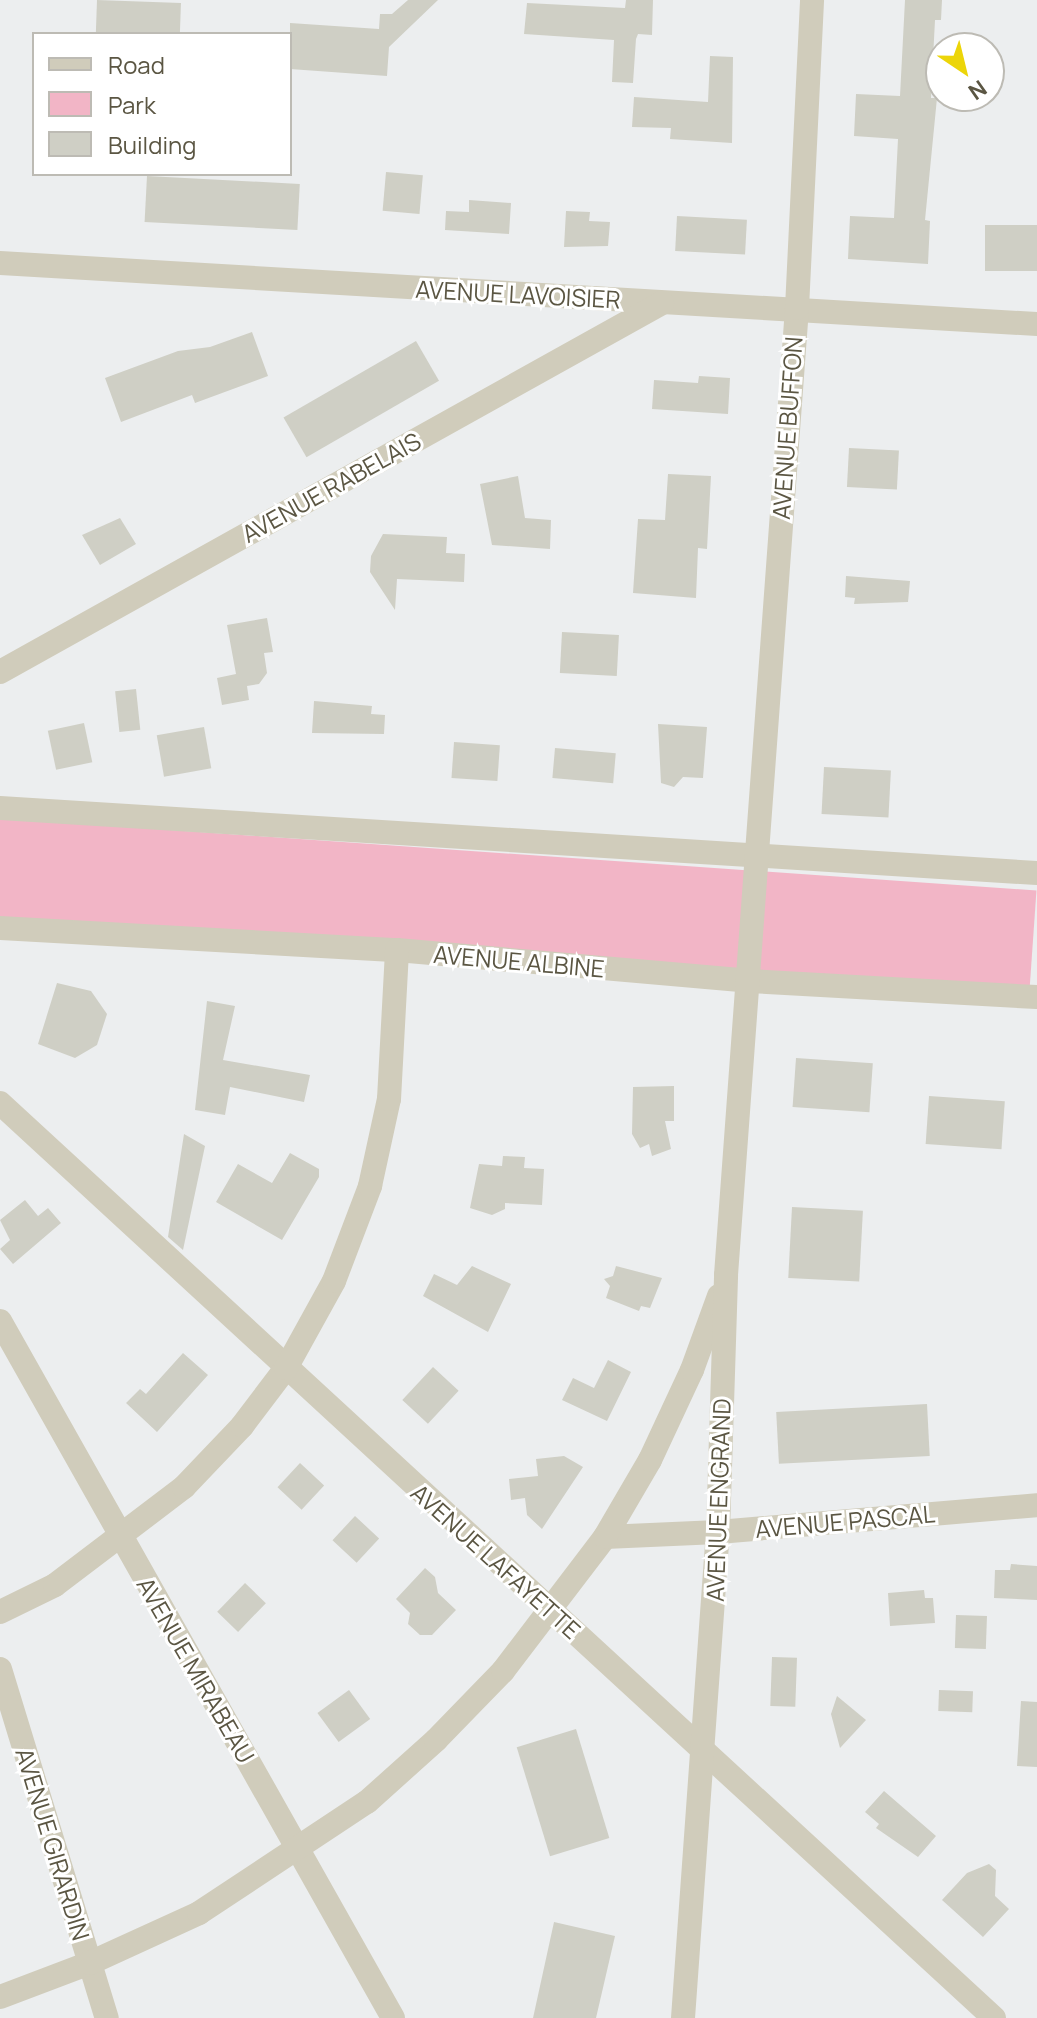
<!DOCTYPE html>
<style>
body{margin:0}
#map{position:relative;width:1037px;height:2018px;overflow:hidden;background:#eceeef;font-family:Manrope,sans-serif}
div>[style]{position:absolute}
.green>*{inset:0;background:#f2b5c6;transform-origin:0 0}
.building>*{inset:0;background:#cfcfc5;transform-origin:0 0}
.street>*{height:24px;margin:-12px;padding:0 12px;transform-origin:12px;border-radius:12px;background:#d0ccbb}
span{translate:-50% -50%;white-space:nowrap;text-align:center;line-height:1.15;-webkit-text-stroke:6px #fff;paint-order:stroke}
.street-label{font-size:24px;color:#5b5643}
.legend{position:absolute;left:32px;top:32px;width:260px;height:144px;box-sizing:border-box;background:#fff;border:2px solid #bdbbb4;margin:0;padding:10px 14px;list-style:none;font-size:24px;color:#5b5643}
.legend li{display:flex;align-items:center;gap:16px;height:40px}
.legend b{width:40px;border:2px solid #bdbbb4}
.north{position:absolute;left:925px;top:32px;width:80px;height:80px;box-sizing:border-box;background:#fff;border:2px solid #bdbbb4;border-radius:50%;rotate:145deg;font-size:22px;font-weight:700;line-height:32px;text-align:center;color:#5b5643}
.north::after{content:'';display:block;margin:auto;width:28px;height:36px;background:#ecd509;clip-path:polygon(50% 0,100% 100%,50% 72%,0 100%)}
</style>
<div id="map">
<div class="green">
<i style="left:0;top:818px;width:1039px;height:100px;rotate:4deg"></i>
</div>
<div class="building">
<i style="left:97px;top:0;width:84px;height:34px;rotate:2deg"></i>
<i style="clip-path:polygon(408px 0,438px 0,389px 47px,387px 76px,290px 69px,290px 23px,379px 29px,380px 14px,392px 14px)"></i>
<i style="clip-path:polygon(626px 0,653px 0,652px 35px,638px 34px,636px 39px,633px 83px,612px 82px,614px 40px,524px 34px,527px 3px,625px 8px)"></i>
<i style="clip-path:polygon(905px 0,942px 0,941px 20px,935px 20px,931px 98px,937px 98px,925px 220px,930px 221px,928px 264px,848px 259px,850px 216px,894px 218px,898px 139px,854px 136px,856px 94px,900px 96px)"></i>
<i style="clip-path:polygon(710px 56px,733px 57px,732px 143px,670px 139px,671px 128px,632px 127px,634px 97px,708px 102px)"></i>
<i style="left:386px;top:172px;width:37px;height:39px;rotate:5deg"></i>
<i style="left:147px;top:176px;width:153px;height:46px;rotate:3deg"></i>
<i style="clip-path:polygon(469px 200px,511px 203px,509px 234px,445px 230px,446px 211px,469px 212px)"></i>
<i style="clip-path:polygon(566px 211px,590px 212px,589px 221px,610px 222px,608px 246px,564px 247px)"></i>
<i style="left:677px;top:216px;width:70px;height:35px;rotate:3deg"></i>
<i style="left:1037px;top:225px;width:46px;height:52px;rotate:90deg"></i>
<i style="clip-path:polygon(252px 332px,268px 376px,195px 403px,192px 395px,121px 422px,105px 378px,178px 351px,210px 347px)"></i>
<i style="left:416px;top:341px;width:46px;height:153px;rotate:60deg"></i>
<i style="clip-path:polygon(699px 376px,730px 378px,728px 414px,652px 409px,654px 380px,698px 383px)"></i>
<i style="left:849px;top:448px;width:50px;height:39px;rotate:3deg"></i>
<i style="clip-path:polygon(668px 474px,711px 476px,707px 549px,698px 548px,696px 598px,633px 593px,638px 519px,665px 520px)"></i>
<i style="clip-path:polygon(518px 476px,525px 518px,551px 520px,550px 549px,492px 545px,480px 484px)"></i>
<i style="clip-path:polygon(120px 518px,136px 544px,100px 565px,82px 535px)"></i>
<i style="clip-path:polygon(383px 534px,447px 537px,446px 553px,465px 554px,464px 582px,397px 579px,395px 610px,370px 572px,371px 556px)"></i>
<i style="clip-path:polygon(846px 576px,910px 581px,908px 602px,854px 604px,855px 598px,845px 597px)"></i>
<i style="clip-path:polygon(267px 618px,273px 652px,264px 653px,267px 673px,259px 684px,247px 686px,249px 700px,222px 705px,217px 678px,236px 674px,227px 625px)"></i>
<i style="left:562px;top:632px;width:57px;height:41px;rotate:3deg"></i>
<i style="left:136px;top:689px;width:41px;height:21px;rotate:84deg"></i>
<i style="clip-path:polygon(314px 701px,372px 706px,371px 714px,385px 715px,384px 734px,312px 733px)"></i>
<i style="left:84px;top:723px;width:40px;height:37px;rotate:78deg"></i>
<i style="clip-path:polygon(658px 724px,707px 727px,703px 778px,683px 777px,674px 787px,661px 783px)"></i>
<i style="left:204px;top:727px;width:42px;height:48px;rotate:80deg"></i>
<i style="left:454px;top:742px;width:46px;height:36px;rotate:4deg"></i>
<i style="left:555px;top:748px;width:61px;height:30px;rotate:5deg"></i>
<i style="left:824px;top:767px;width:67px;height:47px;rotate:3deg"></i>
<i style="clip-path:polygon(57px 983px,91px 991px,107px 1014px,97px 1045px,75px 1058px,38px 1044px)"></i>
<i style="clip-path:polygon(207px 1001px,235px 1006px,223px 1060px,310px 1075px,304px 1102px,230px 1087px,225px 1115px,195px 1110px)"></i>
<i style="left:796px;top:1058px;width:77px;height:49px;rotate:4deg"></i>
<i style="clip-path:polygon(674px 1086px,674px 1121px,665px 1121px,671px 1149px,652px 1156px,649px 1144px,640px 1148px,632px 1134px,633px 1087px)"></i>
<i style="left:929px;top:1096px;width:76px;height:48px;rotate:4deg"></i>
<i style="clip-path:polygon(184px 1134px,205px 1146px,183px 1250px,168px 1237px)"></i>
<i style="clip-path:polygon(290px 1153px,319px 1169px,319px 1177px,282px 1240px,216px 1202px,238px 1164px,272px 1183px)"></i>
<i style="clip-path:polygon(503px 1156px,525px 1157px,524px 1168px,544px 1169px,542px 1205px,505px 1203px,505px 1209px,492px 1215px,470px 1208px,479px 1164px,502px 1166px)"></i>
<i style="clip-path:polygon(25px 1200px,38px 1216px,48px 1208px,61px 1223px,13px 1264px,0 1249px,10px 1240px,0 1220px)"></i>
<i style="left:792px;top:1207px;width:71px;height:71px;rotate:3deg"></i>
<i style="clip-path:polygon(472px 1266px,511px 1284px,488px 1332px,423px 1296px,434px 1274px,457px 1285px)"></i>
<i style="clip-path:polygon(616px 1266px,662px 1278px,650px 1308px,641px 1306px,639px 1311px,606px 1298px,610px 1286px,604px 1279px,613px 1276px)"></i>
<i style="clip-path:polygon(183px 1353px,208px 1375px,157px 1432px,126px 1403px,140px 1389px,146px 1394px)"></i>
<i style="clip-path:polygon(608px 1360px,631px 1372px,607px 1421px,562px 1400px,573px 1378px,594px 1388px)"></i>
<i style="left:433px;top:1367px;width:35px;height:45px;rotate:43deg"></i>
<i style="left:927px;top:1404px;width:52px;height:151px;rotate:87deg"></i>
<i style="clip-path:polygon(564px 1456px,583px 1467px,542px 1529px,527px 1515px,525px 1498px,511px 1500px,509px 1479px,538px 1476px,536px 1459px)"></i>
<i style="left:300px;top:1463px;width:33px;height:33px;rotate:43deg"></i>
<i style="left:355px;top:1516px;width:33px;height:33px;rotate:43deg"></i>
<i style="clip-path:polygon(1011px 1564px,1037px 1566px,1037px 1600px,994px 1598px,995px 1570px,1010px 1570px)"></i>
<i style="clip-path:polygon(425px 1568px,435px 1577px,438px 1593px,456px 1610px,432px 1635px,420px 1635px,408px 1624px,410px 1613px,396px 1599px)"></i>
<i style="left:245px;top:1583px;width:29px;height:40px;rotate:44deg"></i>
<i style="clip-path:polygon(924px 1590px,925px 1598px,933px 1598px,935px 1623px,890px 1626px,888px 1593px)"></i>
<i style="left:956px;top:1615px;width:31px;height:33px;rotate:2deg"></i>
<i style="left:772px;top:1657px;width:25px;height:49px;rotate:2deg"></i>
<i style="left:349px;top:1690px;width:36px;height:39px;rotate:54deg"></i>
<i style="left:939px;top:1690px;width:34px;height:21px;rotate:2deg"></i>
<i style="clip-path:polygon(837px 1696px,866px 1720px,840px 1748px,831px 1714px)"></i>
<i style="clip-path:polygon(1021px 1701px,1037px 1702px,1037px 1767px,1017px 1766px)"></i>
<i style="left:576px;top:1729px;width:114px;height:62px;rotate:73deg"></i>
<i style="clip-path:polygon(884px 1791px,936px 1836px,918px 1857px,876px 1828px,879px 1824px,865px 1812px)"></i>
<i style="clip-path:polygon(989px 1864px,996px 1870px,995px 1896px,1009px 1909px,983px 1937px,942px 1900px,967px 1873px)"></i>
<i style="clip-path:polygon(554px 1922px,615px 1936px,596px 2018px,533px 2018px)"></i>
</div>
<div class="street">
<i style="left:0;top:263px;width:1039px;rotate:3.37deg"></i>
<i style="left:0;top:672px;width:758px;rotate:-29.14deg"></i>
<i style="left:0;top:808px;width:1039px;rotate:3.59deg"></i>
<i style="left:0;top:928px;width:398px;rotate:3.2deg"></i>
<i style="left:397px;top:950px;width:353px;rotate:5deg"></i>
<i style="left:749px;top:981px;width:288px;rotate:3.2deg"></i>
<i style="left:0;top:1103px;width:1351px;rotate:42.63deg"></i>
<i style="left:0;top:1321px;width:800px;rotate:60.58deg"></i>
<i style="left:605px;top:1537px;width:113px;rotate:-2.5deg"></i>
<i style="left:718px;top:1532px;width:320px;rotate:-4.8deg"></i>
<i style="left:0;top:1612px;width:61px;rotate:-26.1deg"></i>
<i style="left:55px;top:1585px;width:162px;rotate:-37.2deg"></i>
<i style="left:184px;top:1487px;width:84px;rotate:-46.4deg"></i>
<i style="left:242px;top:1426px;width:73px;rotate:-52.8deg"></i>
<i style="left:286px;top:1368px;width:99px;rotate:-61.1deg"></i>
<i style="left:334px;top:1281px;width:102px;rotate:-69.2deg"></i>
<i style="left:370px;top:1186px;width:89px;rotate:-77.7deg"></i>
<i style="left:389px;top:1099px;width:149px;rotate:-86.9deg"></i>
<i style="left:0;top:1669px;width:365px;rotate:73deg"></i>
<i style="left:0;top:1997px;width:96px;rotate:-20.7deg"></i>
<i style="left:90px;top:1963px;width:120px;rotate:-24.6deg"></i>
<i style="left:199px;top:1913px;width:201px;rotate:-33.5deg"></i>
<i style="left:367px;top:1802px;width:93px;rotate:-41.9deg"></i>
<i style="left:436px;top:1740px;width:96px;rotate:-45.8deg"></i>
<i style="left:503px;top:1671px;width:168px;rotate:-52.7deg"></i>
<i style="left:605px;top:1537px;width:89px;rotate:-59.7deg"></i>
<i style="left:650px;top:1460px;width:99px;rotate:-65deg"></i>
<i style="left:692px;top:1370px;width:79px;rotate:-70deg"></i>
<i style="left:683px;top:2018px;width:487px;rotate:-85.9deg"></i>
<i style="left:718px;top:1532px;width:257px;rotate:-88.2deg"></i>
<i style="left:726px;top:1275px;width:970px;rotate:-85.8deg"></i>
<i style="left:797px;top:308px;width:308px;rotate:-87.2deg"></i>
</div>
<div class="street-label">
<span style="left:518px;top:294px;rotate:3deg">AVENUE LAVOISIER</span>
<span style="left:787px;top:428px;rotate:-86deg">AVENUE BUFFON</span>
<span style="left:331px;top:487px;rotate:-29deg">AVENUE RABELAIS</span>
<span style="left:519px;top:961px;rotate:5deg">AVENUE ALBINE</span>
<span style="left:718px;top:1500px;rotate:-88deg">AVENUE ENGRAND</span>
<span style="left:845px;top:1521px;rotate:-5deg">AVENUE PASCAL</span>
<span style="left:496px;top:1561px;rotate:42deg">AVENUE LAFAYETTE</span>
<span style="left:196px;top:1670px;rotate:60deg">AVENUE MIRABEAU</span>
<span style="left:53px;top:1844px;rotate:73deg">AVENUE GIRARDIN</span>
</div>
<ul class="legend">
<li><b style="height:10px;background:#d0ccbb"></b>Road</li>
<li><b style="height:22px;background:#f2b5c6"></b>Park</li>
<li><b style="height:22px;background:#cfcfc5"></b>Building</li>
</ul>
<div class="north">N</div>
</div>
